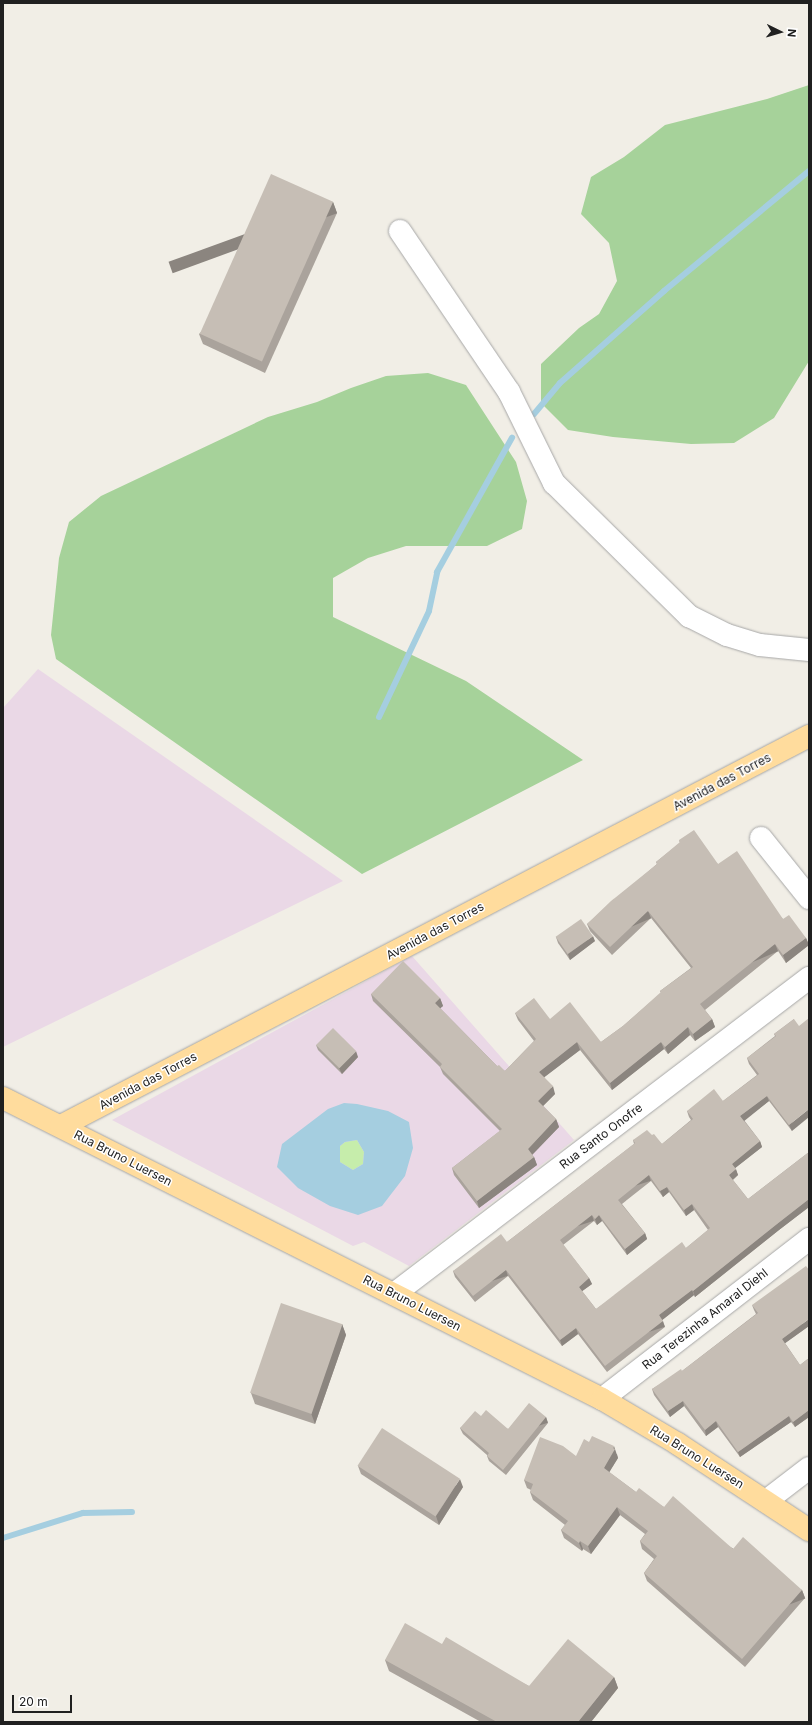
<!DOCTYPE html>
<style>
body{margin:0}
#map{position:relative;width:812px;height:1725px;overflow:hidden;background:#f1eee6;font-family:Inter,sans-serif}
div>[style]{position:absolute}
.industrial>*{inset:0;background:#ead8e6}
.grass>*{inset:0;background:#c6edab}
.forest>*{inset:0;background:#a6d29a}
.water>*{inset:0;background:#a5cee0}
.stream>*{height:6px;margin:-3px;padding:0 3px;transform-origin:3px;border-radius:3px;background:#a5cee0}
.roads{filter:drop-shadow(0 0 1px #a7a7a7) drop-shadow(0 0 1px #a7a7a7)}
.minor>*{height:22px;margin:-11px;padding:0 11px;transform-origin:11px;border-radius:11px;background:#fff}
.major>*{height:22px;margin:-11px;padding:0 11px;transform-origin:11px;border-radius:11px;background:#ffdc9d}
.wall>*{inset:0;background:#aaa39c}
.shaded-wall>*{inset:0;background:#8b857f;transform-origin:0 0}
.building>*{inset:0;background:#c6beb5;transform-origin:0 0}
span{translate:-50% -50%;white-space:nowrap;text-align:center;line-height:1.15;-webkit-text-stroke:3px #fff;paint-order:stroke}
.street-label{font-size:12px;color:#202020}
.frame{position:absolute;inset:0;border:4px solid #202020;pointer-events:none}
.north{position:absolute;left:760px;top:12px;width:40px;height:40px;-webkit-text-stroke:3px #fff;paint-order:stroke;rotate:95deg;font-size:11px;font-weight:700;line-height:16px;text-align:center;color:#202020}
.north::after{content:'';display:block;margin:auto;width:14px;height:18px;background:#202020;clip-path:polygon(50% 0,100% 100%,50% 72%,0 100%)}
.scale{position:absolute;left:12px;top:1695px;width:60px;height:18px;box-sizing:border-box;border:2px solid #202020;border-top:0;padding-left:5px;font-size:12px;line-height:14px;white-space:nowrap;color:#202020;-webkit-text-stroke:3px #fff;paint-order:stroke}
</style>
<div id="map">
<div class="industrial">
<i style="clip-path:polygon(38px 669px,343px 881px,3px 1047px,3px 708px)"></i>
<i style="clip-path:polygon(412px 956px,574px 1140px,409px 1266px,364px 1242px,353px 1246px,112px 1120px)"></i>
</div>
<div class="grass">
<i style="clip-path:polygon(357px 1140px,364px 1152px,363px 1164px,353px 1170px,340px 1162px,340px 1146px,345px 1142px)"></i>
</div>
<div class="forest">
<i style="clip-path:polygon(809px 85px,809px 361px,774px 418px,734px 443px,691px 444px,613px 437px,568px 430px,541px 403px,541px 364px,579px 328px,599px 314px,617px 281px,609px 243px,581px 214px,591px 177px,624px 157px,665px 125px,767px 99px)"></i>
<i style="clip-path:polygon(428px 373px,466px 385px,516px 462px,527px 501px,522px 529px,487px 546px,406px 546px,368px 558px,333px 578px,333px 617px,466px 681px,583px 760px,362px 874px,56px 659px,51px 635px,59px 558px,69px 522px,101px 496px,268px 417px,317px 402px,351px 388px,386px 376px)"></i>
</div>
<div class="water">
<i style="clip-path:polygon(evenodd,344px 1103px,357px 1104px,388px 1111px,409px 1122px,413px 1148px,405px 1176px,382px 1206px,358px 1215px,330px 1206px,298px 1188px,277px 1167px,282px 1144px,328px 1109px,344px 1103px,357px 1140px,364px 1152px,363px 1164px,353px 1170px,340px 1162px,340px 1146px,345px 1142px,357px 1140px)"></i>
</div>
<div class="stream">
<i style="left:534px;top:414px;width:40px;rotate:-50deg"></i>
<i style="left:560px;top:383px;width:139px;rotate:-41.5deg"></i>
<i style="left:664px;top:291px;width:188px;rotate:-39.6deg"></i>
<i style="left:379px;top:717px;width:117px;rotate:-64.7deg"></i>
<i style="left:429px;top:611px;width:40px;rotate:-78deg"></i>
<i style="left:437px;top:572px;width:154px;rotate:-60.8deg"></i>
<i style="left:3px;top:1538px;width:84px;rotate:-17.4deg"></i>
<i style="left:83px;top:1513px;width:49px;rotate:-1.2deg"></i>
</div>
<div class="roads">
<div class="minor">
<i style="left:400px;top:231px;width:194px;rotate:55.9deg"></i>
<i style="left:509px;top:392px;width:102px;rotate:63.7deg"></i>
<i style="left:554px;top:483px;width:190px;rotate:44.6deg"></i>
<i style="left:689px;top:616px;width:42px;rotate:26.6deg"></i>
<i style="left:727px;top:635px;width:34px;rotate:17deg"></i>
<i style="left:760px;top:645px;width:49px;rotate:5.8deg"></i>
<i style="left:761px;top:838px;width:77px;rotate:51.3deg"></i>
<i style="left:394px;top:1294px;width:522px;rotate:-37.29deg"></i>
<i style="left:602px;top:1399px;width:262px;rotate:-37.7deg"></i>
<i style="left:766px;top:1501px;width:54px;rotate:-37.5deg"></i>
</div>
<div class="major">
<i style="left:3px;top:1098px;width:670px;rotate:26.68deg"></i>
<i style="left:602px;top:1399px;width:88px;rotate:30.6deg"></i>
<i style="left:678px;top:1444px;width:157px;rotate:33.3deg"></i>
<i style="left:61px;top:1126px;width:844px;rotate:-27.54deg"></i>
</div>
</div>
<div class="wall">
<i style="clip-path:polygon(333px 202px,337px 213px,265px 373px,203px 344px,199px 334px)"></i>
<i style="clip-path:polygon(679px 840px,718px 864px,783px 919px,806px 938px,809px 945px,786px 963px,778px 951px,705px 1010px,712px 1019px,715px 1027px,695px 1041px,690px 1035px,668px 1054px,664px 1049px,612px 1090px,580px 1050px,544px 1077px,555px 1094px,543px 1106px,556px 1119px,559px 1127px,532px 1155px,534px 1157px,537px 1165px,479px 1208px,454px 1175px,452px 1168px,500px 1131px,443px 1074px,440px 1067px,373px 1001px,371px 994px,440px 998px,443px 1006px,440px 1008px,497px 1066px,505px 1071px,534px 1041px,518px 1020px,515px 1013px,550px 1019px,601px 1042px,623px 1026px,661px 993px,660px 991px,691px 968px,651px 918px,612px 955px,590px 931px,587px 924px,657px 864px,656px 862px,680px 843px)"></i>
<i style="clip-path:polygon(556px 937px,595px 941px,570px 960px,558px 943px)"></i>
<i style="clip-path:polygon(evenodd,794px 1019px,792px 1131px,769px 1101px,744px 1120px,760px 1141px,762px 1147px,735px 1168px,738px 1175px,733px 1180px,748px 1199px,809px 1152px,809px 1207px,779px 1230px,695px 1297px,694px 1295px,662px 1320px,665px 1327px,607px 1372px,578px 1334px,562px 1346px,508px 1276px,475px 1302px,455px 1277px,453px 1271px,507px 1242px,634px 1144px,633px 1140px,652px 1135px,662px 1144px,691px 1120px,689px 1117px,687px 1111px,723px 1101px,757px 1075px,749px 1064px,747px 1058px,775px 1036px,774px 1034px,794px 1019px,651px 1181px,663px 1197px,669px 1192px,686px 1216px,694px 1210px,708px 1230px,686px 1248px,596px 1309px,582px 1291px,592px 1284px,589px 1278px,563px 1245px,594px 1221px,597px 1225px,602px 1221px,627px 1255px,647px 1239px,645px 1233px,622px 1204px,651px 1181px)"></i>
<i style="clip-path:polygon(316px 1045px,358px 1057px,342px 1074px,318px 1050px)"></i>
<i style="clip-path:polygon(752px 1305px,809px 1326px,785px 1343px,800px 1365px,809px 1358px,809px 1417px,795px 1427px,791px 1422px,740px 1457px,718px 1427px,706px 1436px,684px 1406px,670px 1417px,654px 1395px,652px 1389px,682px 1371px,756px 1314px,754px 1310px)"></i>
<i style="clip-path:polygon(342px 1324px,346px 1335px,315px 1424px,255px 1404px,251px 1393px)"></i>
<i style="clip-path:polygon(481px 1416px,508px 1429px,546px 1417px,548px 1423px,506px 1475px,489px 1461px,487px 1456px,487px 1455px,463px 1434px,460px 1428px)"></i>
<i style="clip-path:polygon(617px 1454px,618px 1458px,609px 1472px,636px 1492px,664px 1507px,802px 1590px,805px 1598px,745px 1667px,647px 1581px,644px 1573px,654px 1559px,642px 1549px,640px 1541px,645px 1534px,620px 1515px,591px 1554px,583px 1549px,582px 1551px,564px 1538px,561px 1530px,565px 1525px,533px 1500px,530px 1492px,531px 1490px,527px 1488px,524px 1480px,576px 1456px)"></i>
<i style="clip-path:polygon(358px 1466px,463px 1487px,439px 1525px,361px 1474px)"></i>
<i style="clip-path:polygon(442px 1644px,529px 1686px,614px 1677px,618px 1688px,591px 1722px,481px 1722px,389px 1671px,385px 1660px)"></i>
</div>
<div class="shaded-wall">
<i style="left:333px;top:202px;width:12px;height:175px;rotate:70deg"></i>
<i style="left:648px;top:911px;width:8px;height:52px;rotate:67deg"></i>
<i style="clip-path:polygon(593px 936px,595px 941px,570px 960px,568px 954px)"></i>
<i style="clip-path:polygon(806px 938px,809px 945px,786px 963px,783px 955px)"></i>
<i style="left:775px;top:944px;width:8px;height:96px;rotate:67deg"></i>
<i style="clip-path:polygon(440px 998px,443px 1006px,437px 1011px,435px 1003px)"></i>
<i style="clip-path:polygon(712px 1019px,715px 1027px,695px 1041px,693px 1034px)"></i>
<i style="clip-path:polygon(688px 1027px,690px 1035px,668px 1054px,665px 1047px)"></i>
<i style="clip-path:polygon(577px 1042px,580px 1050px,542px 1079px,539px 1072px)"></i>
<i style="clip-path:polygon(661px 1042px,664px 1049px,612px 1090px,610px 1083px)"></i>
<i style="clip-path:polygon(356px 1051px,358px 1057px,342px 1074px,339px 1068px)"></i>
<i style="clip-path:polygon(553px 1086px,555px 1094px,541px 1108px,538px 1101px)"></i>
<i style="clip-path:polygon(767px 1096px,769px 1101px,743px 1122px,740px 1116px)"></i>
<i style="clip-path:polygon(809px 1109px,809px 1117px,792px 1131px,789px 1125px)"></i>
<i style="clip-path:polygon(556px 1119px,559px 1127px,531px 1156px,528px 1149px)"></i>
<i style="clip-path:polygon(760px 1141px,762px 1147px,734px 1169px,732px 1164px)"></i>
<i style="clip-path:polygon(534px 1157px,537px 1165px,479px 1208px,477px 1201px)"></i>
<i style="clip-path:polygon(736px 1169px,738px 1175px,731px 1181px,729px 1175px)"></i>
<i style="left:649px;top:1175px;width:6px;height:40px;rotate:72deg"></i>
<i style="clip-path:polygon(667px 1187px,669px 1192px,663px 1197px,660px 1191px)"></i>
<i style="clip-path:polygon(809px 1199px,809px 1207px,779px 1230px,695px 1297px,693px 1291px,777px 1224px)"></i>
<i style="clip-path:polygon(692px 1204px,694px 1210px,686px 1216px,684px 1210px)"></i>
<i style="left:592px;top:1215px;width:6px;height:41px;rotate:72deg"></i>
<i style="clip-path:polygon(599px 1215px,602px 1221px,597px 1225px,595px 1219px)"></i>
<i style="clip-path:polygon(645px 1233px,647px 1239px,627px 1255px,625px 1249px)"></i>
<i style="left:506px;top:1270px;width:6px;height:42px;rotate:72deg"></i>
<i style="clip-path:polygon(589px 1278px,592px 1284px,581px 1292px,579px 1287px)"></i>
<i style="clip-path:polygon(692px 1290px,694px 1295px,661px 1321px,659px 1315px)"></i>
<i style="clip-path:polygon(809px 1319px,809px 1326px,784px 1344px,782px 1339px)"></i>
<i style="left:663px;top:1321px;width:6px;height:73px;rotate:72deg"></i>
<i style="clip-path:polygon(342px 1324px,346px 1335px,315px 1424px,311px 1413px)"></i>
<i style="clip-path:polygon(576px 1328px,578px 1334px,562px 1346px,560px 1340px)"></i>
<i style="clip-path:polygon(683px 1401px,684px 1406px,670px 1417px,668px 1411px)"></i>
<i style="clip-path:polygon(809px 1410px,809px 1417px,795px 1427px,793px 1422px)"></i>
<i style="clip-path:polygon(789px 1416px,791px 1422px,740px 1457px,738px 1452px)"></i>
<i style="left:546px;top:1417px;width:6px;height:68px;rotate:72deg"></i>
<i style="clip-path:polygon(716px 1421px,718px 1427px,706px 1436px,705px 1430px)"></i>
<i style="clip-path:polygon(614px 1446px,618px 1458px,607px 1476px,604px 1468px)"></i>
<i style="clip-path:polygon(460px 1479px,463px 1487px,439px 1525px,436px 1516px)"></i>
<i style="clip-path:polygon(617px 1507px,620px 1515px,591px 1554px,588px 1546px)"></i>
<i style="clip-path:polygon(580px 1541px,583px 1549px,582px 1551px,579px 1543px)"></i>
<i style="left:802px;top:1590px;width:9px;height:91px;rotate:69deg"></i>
<i style="clip-path:polygon(614px 1677px,618px 1688px,591px 1722px,578px 1722px)"></i>
</div>
<div class="building">
<i style="left:271px;top:174px;width:68px;height:175px;rotate:24deg"></i>
<i style="clip-path:polygon(694px 830px,718px 864px,737px 851px,783px 919px,789px 915px,806px 938px,783px 955px,775px 944px,700px 1004px,712px 1019px,693px 1034px,688px 1027px,665px 1047px,661px 1042px,610px 1083px,577px 1042px,539px 1072px,553px 1086px,538px 1101px,556px 1119px,528px 1149px,534px 1157px,477px 1201px,452px 1168px,502px 1129px,440px 1067px,442px 1064px,371px 994px,403px 961px,440px 998px,435px 1003px,497px 1066px,499px 1065px,505px 1071px,536px 1039px,515px 1013px,534px 998px,550px 1019px,570px 1002px,601px 1042px,623px 1026px,661px 992px,660px 991px,693px 967px,648px 911px,610px 947px,587px 924px,611px 901px,657px 864px,656px 862px,680px 842px,679px 840px)"></i>
<i style="left:581px;top:919px;width:21px;height:31px;rotate:55deg"></i>
<i style="clip-path:polygon(evenodd,809px 1018px,809px 1109px,789px 1125px,767px 1096px,740px 1116px,760px 1141px,732px 1164px,736px 1169px,729px 1175px,748px 1199px,809px 1152px,809px 1199px,777px 1224px,693px 1291px,692px 1290px,659px 1315px,663px 1321px,605px 1366px,576px 1328px,560px 1340px,506px 1270px,473px 1296px,453px 1271px,501px 1234px,507px 1242px,635px 1143px,633px 1140px,647px 1130px,652px 1135px,654px 1134px,662px 1144px,693px 1119px,687px 1111px,714px 1089px,723px 1101px,759px 1074px,747px 1058px,776px 1036px,774px 1034px,794px 1019px,799px 1026px,809px 1018px,649px 1175px,660px 1191px,667px 1187px,684px 1210px,692px 1204px,710px 1228px,686px 1248px,682px 1242px,596px 1309px,579px 1287px,589px 1278px,560px 1240px,592px 1215px,595px 1219px,599px 1215px,625px 1249px,645px 1233px,618px 1200px,649px 1175px)"></i>
<i style="left:333px;top:1028px;width:33px;height:24px;rotate:45deg"></i>
<i style="clip-path:polygon(806px 1266px,809px 1270px,809px 1319px,782px 1339px,800px 1365px,809px 1358px,809px 1410px,793px 1422px,789px 1416px,738px 1452px,716px 1421px,705px 1430px,683px 1401px,668px 1411px,652px 1389px,681px 1369px,682px 1371px,758px 1313px,752px 1305px)"></i>
<i style="left:281px;top:1303px;width:65px;height:95px;rotate:19deg"></i>
<i style="clip-path:polygon(529px 1403px,546px 1417px,503px 1470px,487px 1456px,489px 1453px,460px 1428px,475px 1411px,481px 1416px,486px 1410px,508px 1429px)"></i>
<i style="left:382px;top:1428px;width:93px;height:45px;rotate:33deg"></i>
<i style="clip-path:polygon(592px 1436px,614px 1446px,613px 1448px,615px 1449px,604px 1468px,636px 1492px,639px 1488px,664px 1507px,673px 1496px,733px 1549px,743px 1537px,802px 1590px,742px 1659px,644px 1573px,657px 1556px,640px 1541px,648px 1531px,617px 1507px,588px 1546px,580px 1541px,579px 1543px,561px 1530px,568px 1521px,530px 1492px,533px 1484px,524px 1480px,540px 1437px,563px 1446px,576px 1456px,584px 1439px,589px 1442px)"></i>
<i style="clip-path:polygon(405px 1623px,442px 1644px,446px 1637px,529px 1686px,568px 1639px,614px 1677px,578px 1722px,497px 1722px,385px 1660px)"></i>
</div>
<div class="street-label">
<span style="left:722px;top:782px;rotate:-28deg">Avenida das Torres</span>
<span style="left:435px;top:931px;rotate:-28deg">Avenida das Torres</span>
<span style="left:148px;top:1081px;rotate:-28deg">Avenida das Torres</span>
<span style="left:601px;top:1136px;rotate:-37deg">Rua Santo Onofre</span>
<span style="left:123px;top:1158px;rotate:27deg">Rua Bruno Luersen</span>
<span style="left:412px;top:1303px;rotate:27deg">Rua Bruno Luersen</span>
<span style="left:705px;top:1319px;rotate:-38deg">Rua Terezinha Amaral Diehl</span>
<span style="left:697px;top:1457px;rotate:32deg">Rua Bruno Luersen</span>
</div>
<div class="frame"></div>
<div class="north">N</div>
<div class="scale">20 m</div>
</div>
